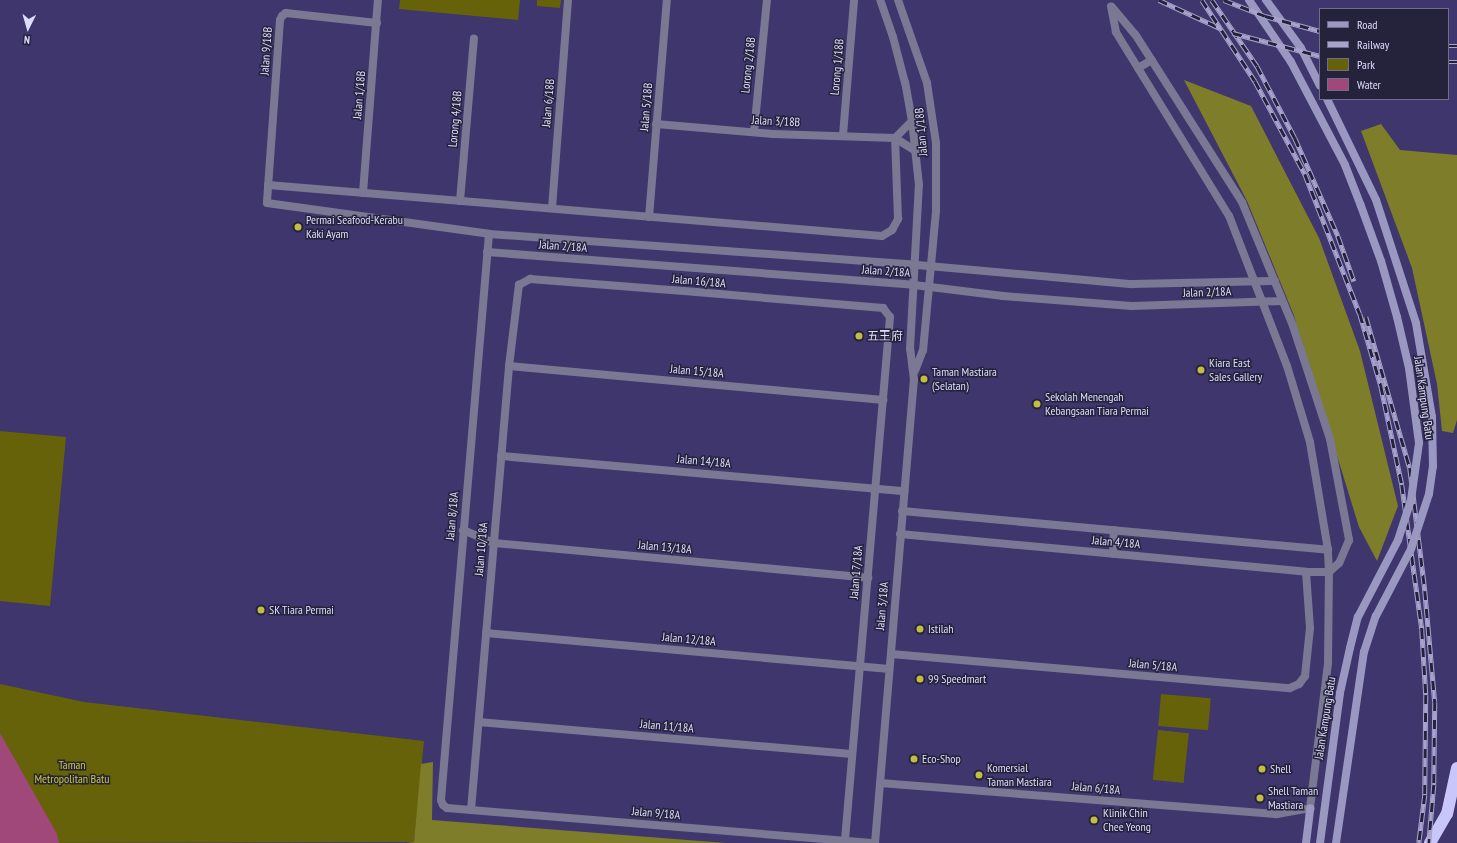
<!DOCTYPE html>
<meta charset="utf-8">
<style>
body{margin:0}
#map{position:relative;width:1457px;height:843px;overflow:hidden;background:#3e366c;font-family:"PT Sans Narrow","Noto Sans SC",sans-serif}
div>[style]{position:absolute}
.green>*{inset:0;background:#656209;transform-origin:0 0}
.forest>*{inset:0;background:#7e7d29}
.water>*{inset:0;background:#a04879}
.street>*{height:8px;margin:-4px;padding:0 4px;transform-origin:4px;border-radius:4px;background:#7a7893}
.secondary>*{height:8px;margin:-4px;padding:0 4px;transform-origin:4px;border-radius:4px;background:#9a97c1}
.highway>*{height:12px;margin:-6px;padding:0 6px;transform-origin:6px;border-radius:6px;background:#c9c6fa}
.rail>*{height:4.5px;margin-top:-2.25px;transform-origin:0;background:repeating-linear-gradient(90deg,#25233b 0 9px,#a7a3cc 0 18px);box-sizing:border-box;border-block:1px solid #a7a3cc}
.secondary-bridge>*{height:8px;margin:-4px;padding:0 4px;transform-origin:4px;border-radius:4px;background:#9a97c1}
.dots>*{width:11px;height:11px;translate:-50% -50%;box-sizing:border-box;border:2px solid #25233b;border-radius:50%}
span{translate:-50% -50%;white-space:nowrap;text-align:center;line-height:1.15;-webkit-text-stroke:3px #25233b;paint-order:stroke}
.street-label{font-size:12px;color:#dfddfe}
.poi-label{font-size:12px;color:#dfddfe}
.left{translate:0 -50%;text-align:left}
.park-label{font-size:12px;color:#cbc833}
.legend{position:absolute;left:1319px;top:8px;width:130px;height:92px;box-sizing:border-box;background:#25233b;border:1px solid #6f6d89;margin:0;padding:5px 7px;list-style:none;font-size:12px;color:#dfddfe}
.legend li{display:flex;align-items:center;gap:8px;height:20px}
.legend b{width:20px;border:1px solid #6f6d89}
.north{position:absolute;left:8px;top:8px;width:40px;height:40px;-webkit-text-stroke:3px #25233b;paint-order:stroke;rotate:185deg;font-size:11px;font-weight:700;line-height:16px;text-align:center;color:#dfddfe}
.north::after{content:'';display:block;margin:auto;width:14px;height:18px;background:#dfddfe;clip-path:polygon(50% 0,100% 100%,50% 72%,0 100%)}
</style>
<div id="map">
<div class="green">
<i style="clip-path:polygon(400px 0,520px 0,518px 20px,399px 9px)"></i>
<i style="clip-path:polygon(537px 0,561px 0,560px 8px,537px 6px)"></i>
<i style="clip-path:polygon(0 431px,66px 437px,50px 606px,0 601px)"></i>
<i style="clip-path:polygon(0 684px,84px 702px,424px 741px,414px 842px,0 843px)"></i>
<i style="left:1161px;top:694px;width:50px;height:32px;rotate:5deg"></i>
<i style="left:1158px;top:730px;width:31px;height:50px;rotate:6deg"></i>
</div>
<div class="forest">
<i style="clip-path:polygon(1184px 80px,1251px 106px,1319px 238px,1360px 351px,1398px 506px,1377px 561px,1359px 527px,1293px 313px,1247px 201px)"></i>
<i style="clip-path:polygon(1381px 124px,1400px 150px,1457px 155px,1457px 420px,1453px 433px,1442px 431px,1437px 384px,1412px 268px,1361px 131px)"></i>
<i style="clip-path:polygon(433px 762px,432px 820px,726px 843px,406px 843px,414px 842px,421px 764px)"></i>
</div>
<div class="water">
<i style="clip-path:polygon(0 733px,57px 834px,59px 843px,0 843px)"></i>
</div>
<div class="street">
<i style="left:898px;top:0;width:88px;rotate:70.7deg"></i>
<i style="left:927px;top:83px;width:61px;rotate:81.5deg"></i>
<i style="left:936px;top:143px;width:68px;rotate:90deg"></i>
<i style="left:936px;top:211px;width:140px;rotate:95.3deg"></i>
<i style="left:923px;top:350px;width:22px;rotate:111deg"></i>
<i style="left:1112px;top:7px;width:35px;rotate:50deg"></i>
<i style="left:1135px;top:34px;width:199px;rotate:57.5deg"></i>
<i style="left:1242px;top:202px;width:134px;rotate:67.6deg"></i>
<i style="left:1293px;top:326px;width:119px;rotate:71.9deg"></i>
<i style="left:1330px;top:439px;width:103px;rotate:79.3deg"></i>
<i style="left:1349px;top:540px;width:25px;rotate:113deg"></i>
<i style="left:1339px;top:563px;width:13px;rotate:138deg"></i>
<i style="left:377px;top:23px;width:92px;rotate:-173.7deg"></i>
<i style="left:286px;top:13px;width:5px;rotate:143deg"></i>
<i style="left:282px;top:16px;width:4px;rotate:117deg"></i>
<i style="left:280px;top:20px;width:183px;rotate:94.1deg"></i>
<i style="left:267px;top:203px;width:224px;rotate:7.9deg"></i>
<i style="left:489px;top:234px;width:418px;rotate:4.1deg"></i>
<i style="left:906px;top:264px;width:227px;rotate:5.1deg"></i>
<i style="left:1132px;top:284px;width:143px;rotate:-1.2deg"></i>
<i style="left:1138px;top:68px;width:16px;rotate:-30deg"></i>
<i style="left:656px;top:124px;width:117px;rotate:4.9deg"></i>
<i style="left:773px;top:134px;width:122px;rotate:1.9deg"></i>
<i style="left:754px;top:132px;width:133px;rotate:-84.4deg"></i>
<i style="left:843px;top:135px;width:135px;rotate:-85.3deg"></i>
<i style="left:895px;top:138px;width:25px;rotate:32deg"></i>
<i style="left:268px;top:185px;width:616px;rotate:4.75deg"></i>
<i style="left:882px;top:236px;width:12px;rotate:-31deg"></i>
<i style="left:892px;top:230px;width:13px;rotate:-61deg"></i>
<i style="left:898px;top:219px;width:81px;rotate:-92.1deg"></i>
<i style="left:895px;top:138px;width:24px;rotate:-45deg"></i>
<i style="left:363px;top:193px;width:194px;rotate:-85.6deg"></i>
<i style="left:460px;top:201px;width:163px;rotate:-85.1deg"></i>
<i style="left:552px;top:208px;width:209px;rotate:-85.6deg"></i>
<i style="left:649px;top:217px;width:218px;rotate:-85.3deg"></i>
<i style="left:489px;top:234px;width:568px;rotate:94.85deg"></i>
<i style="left:441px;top:800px;width:5px;rotate:68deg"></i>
<i style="left:443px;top:805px;width:5px;rotate:37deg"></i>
<i style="left:447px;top:808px;width:429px;rotate:4.7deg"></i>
<i style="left:487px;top:252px;width:428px;rotate:4.4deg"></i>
<i style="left:914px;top:285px;width:90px;rotate:7deg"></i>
<i style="left:1003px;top:296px;width:129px;rotate:4.4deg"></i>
<i style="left:1132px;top:306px;width:150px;rotate:-1.9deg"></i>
<i style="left:509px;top:366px;width:376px;rotate:5.2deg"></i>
<i style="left:501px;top:456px;width:405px;rotate:5deg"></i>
<i style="left:902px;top:511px;width:428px;rotate:5.2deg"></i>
<i style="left:463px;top:530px;width:34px;rotate:23deg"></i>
<i style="left:494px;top:543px;width:376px;rotate:5.3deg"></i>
<i style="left:900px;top:534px;width:408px;rotate:5.3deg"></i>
<i style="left:1306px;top:572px;width:23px"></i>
<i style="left:1113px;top:554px;width:24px;rotate:-88deg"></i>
<i style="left:486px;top:633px;width:405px;rotate:5.1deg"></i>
<i style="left:891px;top:654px;width:400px;rotate:4.9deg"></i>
<i style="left:1290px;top:688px;width:10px;rotate:-24deg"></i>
<i style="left:1299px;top:684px;width:10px;rotate:-53deg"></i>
<i style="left:1305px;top:676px;width:48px;rotate:-84.1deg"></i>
<i style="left:1310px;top:628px;width:56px;rotate:-94.1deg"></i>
<i style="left:479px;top:722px;width:374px;rotate:4.9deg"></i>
<i style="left:880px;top:783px;width:398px;rotate:4.5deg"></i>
<i style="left:1277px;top:814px;width:34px;rotate:-10deg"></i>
<i style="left:1310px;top:808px;width:146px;rotate:-82.9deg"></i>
<i style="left:1328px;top:663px;width:91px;rotate:-89.4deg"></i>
<i style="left:1329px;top:572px;width:22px;rotate:-93deg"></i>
<i style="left:1328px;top:550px;width:109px;rotate:-99.5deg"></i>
<i style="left:1310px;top:442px;width:79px;rotate:-106.8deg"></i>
<i style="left:1287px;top:366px;width:161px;rotate:-111.1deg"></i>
<i style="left:1229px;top:216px;width:216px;rotate:-121.6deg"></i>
<i style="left:1116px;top:32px;width:26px;rotate:-101deg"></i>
<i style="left:471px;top:810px;width:446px;rotate:-85.1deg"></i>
<i style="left:509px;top:366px;width:82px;rotate:-83deg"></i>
<i style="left:519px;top:285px;width:13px;rotate:-29deg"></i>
<i style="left:530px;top:279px;width:167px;rotate:4.5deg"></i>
<i style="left:696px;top:292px;width:188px;rotate:4.9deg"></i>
<i style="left:883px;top:308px;width:11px;rotate:52deg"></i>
<i style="left:890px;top:317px;width:525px;rotate:94.92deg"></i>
<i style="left:875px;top:843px;width:465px;rotate:-85.2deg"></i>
<i style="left:914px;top:380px;width:31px;rotate:-97deg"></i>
<i style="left:910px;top:349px;width:164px;rotate:-86.9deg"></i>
<i style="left:919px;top:185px;width:64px;rotate:-96.2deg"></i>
<i style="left:912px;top:121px;width:39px;rotate:-100deg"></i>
<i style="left:905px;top:83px;width:48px;rotate:-104.6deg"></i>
<i style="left:893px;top:37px;width:39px;rotate:-109deg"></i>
</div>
<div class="secondary">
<i style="left:1249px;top:0;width:75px;rotate:55.9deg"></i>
<i style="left:1291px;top:62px;width:116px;rotate:62.3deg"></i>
<i style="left:1345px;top:165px;width:44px;rotate:68.7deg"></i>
<i style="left:1266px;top:0;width:59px;rotate:53.9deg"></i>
<i style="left:1301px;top:48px;width:42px;rotate:63.4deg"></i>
<i style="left:1327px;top:99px;width:112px;rotate:64.1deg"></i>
<i style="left:1306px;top:843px;width:35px;rotate:-83deg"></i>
</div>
<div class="highway">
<i style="left:1430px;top:843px;width:34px;rotate:-60deg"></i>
<i style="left:1447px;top:814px;width:47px;rotate:-77.7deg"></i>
</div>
<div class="rail">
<i style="left:1159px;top:0;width:67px;rotate:24.7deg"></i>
<i style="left:1202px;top:0;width:97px;rotate:56.8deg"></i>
<i style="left:1255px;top:81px;width:106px;rotate:61.7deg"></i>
<i style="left:1305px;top:174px;width:150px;rotate:68.6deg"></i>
<i style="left:1360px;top:314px;width:75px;rotate:73.7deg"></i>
<i style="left:1381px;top:386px;width:101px;rotate:78deg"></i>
<i style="left:1402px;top:485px;width:146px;rotate:82.1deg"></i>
<i style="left:1422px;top:630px;width:65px;rotate:86.5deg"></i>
<i style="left:1426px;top:695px;width:100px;rotate:90.6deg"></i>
<i style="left:1425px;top:795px;width:48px;rotate:97.1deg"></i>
<i style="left:1212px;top:0;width:80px;rotate:55.7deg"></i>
<i style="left:1257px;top:66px;width:81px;rotate:62.2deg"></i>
<i style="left:1295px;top:138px;width:107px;rotate:66.3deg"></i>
<i style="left:1338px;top:236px;width:48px;rotate:70.4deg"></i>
<i style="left:1224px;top:0;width:44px;rotate:21.3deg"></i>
<i style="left:1265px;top:16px;width:57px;rotate:15.3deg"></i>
<i style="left:1233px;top:33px;width:90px;rotate:14.8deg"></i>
<i style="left:1448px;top:46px;width:9px"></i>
<i style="left:1448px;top:62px;width:9px"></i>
<i style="left:1366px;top:317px;width:157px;rotate:73.8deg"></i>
<i style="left:1410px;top:468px;width:124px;rotate:83deg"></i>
<i style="left:1425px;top:591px;width:111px;rotate:84.9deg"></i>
<i style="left:1435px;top:702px;width:83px;rotate:90.7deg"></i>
<i style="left:1434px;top:785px;width:58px;rotate:94.9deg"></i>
</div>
<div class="secondary-bridge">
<i style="left:1320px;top:843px;width:151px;rotate:-82.4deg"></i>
<i style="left:1340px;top:693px;width:46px;rotate:-77.5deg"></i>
<i style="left:1350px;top:648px;width:32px;rotate:-76deg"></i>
<i style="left:1358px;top:617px;width:87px;rotate:-62.5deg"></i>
<i style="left:1398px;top:540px;width:42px;rotate:-72deg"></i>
<i style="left:1411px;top:500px;width:58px;rotate:-82deg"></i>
<i style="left:1419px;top:443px;width:76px;rotate:-97.6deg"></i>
<i style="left:1409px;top:368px;width:52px;rotate:-103.2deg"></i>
<i style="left:1397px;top:317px;width:58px;rotate:-105.9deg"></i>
<i style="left:1381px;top:261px;width:59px;rotate:-110deg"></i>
<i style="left:1336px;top:843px;width:193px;rotate:-81.7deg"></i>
<i style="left:1364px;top:652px;width:38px;rotate:-72deg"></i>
<i style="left:1376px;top:616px;width:76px;rotate:-62.4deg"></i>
<i style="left:1411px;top:549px;width:58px;rotate:-71.9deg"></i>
<i style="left:1429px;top:494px;width:28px;rotate:-82deg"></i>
<i style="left:1433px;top:466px;width:49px;rotate:-91.2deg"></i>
<i style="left:1432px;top:417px;width:95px;rotate:-99.7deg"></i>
<i style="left:1416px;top:323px;width:129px;rotate:-108deg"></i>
</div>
<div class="dots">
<i style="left:298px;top:227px;background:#c1be40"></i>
<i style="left:859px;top:336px;background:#c1be40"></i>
<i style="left:1201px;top:370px;background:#c1be40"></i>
<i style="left:924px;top:379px;background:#c1be40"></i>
<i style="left:1037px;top:404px;background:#c1be40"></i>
<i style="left:261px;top:610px;background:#c1be40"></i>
<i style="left:920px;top:629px;background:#c1be40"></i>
<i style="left:920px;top:679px;background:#c1be40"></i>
<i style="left:914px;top:759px;background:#c1be40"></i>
<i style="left:1262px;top:769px;background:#c1be40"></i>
<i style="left:979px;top:775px;background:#c1be40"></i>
<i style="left:1260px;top:798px;background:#c1be40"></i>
<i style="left:1094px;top:820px;background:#c1be40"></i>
</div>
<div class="street-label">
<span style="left:266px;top:51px;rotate:-86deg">Jalan 9/18B</span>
<span style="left:748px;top:65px;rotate:-84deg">Lorong 2/18B</span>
<span style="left:837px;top:67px;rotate:-85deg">Lorong 1/18B</span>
<span style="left:359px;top:95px;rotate:-85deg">Jalan 1/18B</span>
<span style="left:548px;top:103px;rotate:-85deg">Jalan 6/18B</span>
<span style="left:646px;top:107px;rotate:-85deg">Jalan 5/18B</span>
<span style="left:455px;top:119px;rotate:-85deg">Lorong 4/18B</span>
<span style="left:776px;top:121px;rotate:3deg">Jalan 3/18B</span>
<span style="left:921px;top:132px;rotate:-95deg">Jalan 1/18B</span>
<span style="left:563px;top:246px;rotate:4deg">Jalan 2/18A</span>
<span style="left:886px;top:271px;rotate:4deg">Jalan 2/18A</span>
<span style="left:699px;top:281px;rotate:5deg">Jalan 16/18A</span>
<span style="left:1207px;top:292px;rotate:-2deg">Jalan 2/18A</span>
<span style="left:697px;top:371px;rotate:5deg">Jalan 15/18A</span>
<span style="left:1424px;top:398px;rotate:82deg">Jalan Kampung Batu</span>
<span style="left:704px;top:461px;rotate:5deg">Jalan 14/18A</span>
<span style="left:452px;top:516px;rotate:-85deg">Jalan 8/18A</span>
<span style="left:1116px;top:542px;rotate:5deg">Jalan 4/18A</span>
<span style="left:665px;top:547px;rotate:5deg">Jalan 13/18A</span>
<span style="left:481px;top:549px;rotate:-85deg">Jalan 10/18A</span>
<span style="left:856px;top:572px;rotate:-85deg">Jalan 17/18A</span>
<span style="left:882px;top:606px;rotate:-85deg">Jalan 3/18A</span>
<span style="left:689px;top:639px;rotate:5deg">Jalan 12/18A</span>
<span style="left:1153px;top:665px;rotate:5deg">Jalan 5/18A</span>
<span style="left:1325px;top:718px;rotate:-81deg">Jalan Kampung Batu</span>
<span style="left:667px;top:726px;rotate:5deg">Jalan 11/18A</span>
<span style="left:1096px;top:788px;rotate:5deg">Jalan 6/18A</span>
<span style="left:656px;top:813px;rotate:5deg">Jalan 9/18A</span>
</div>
<div class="poi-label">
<span class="left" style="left:306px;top:227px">Permai Seafood-Kerabu<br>Kaki Ayam</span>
<span class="left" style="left:867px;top:336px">五王府</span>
<span class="left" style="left:1209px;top:370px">Kiara East<br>Sales Gallery</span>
<span class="left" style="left:932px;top:379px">Taman Mastiara<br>(Selatan)</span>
<span class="left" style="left:1045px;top:404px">Sekolah Menengah<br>Kebangsaan Tiara Permai</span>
<span class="left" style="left:269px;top:610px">SK Tiara Permai</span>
<span class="left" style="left:928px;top:629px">Istilah</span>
<span class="left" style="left:928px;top:679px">99 Speedmart</span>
<span class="left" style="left:922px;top:759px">Eco-Shop</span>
<span class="left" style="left:987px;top:775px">Komersial<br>Taman Mastiara</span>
<span class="left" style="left:1270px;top:769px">Shell</span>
<span class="left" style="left:1268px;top:798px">Shell Taman<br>Mastiara</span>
<span class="left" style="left:1103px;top:820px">Klinik Chin<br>Chee Yeong</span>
</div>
<div class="park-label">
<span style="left:72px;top:772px">Taman<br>Metropolitan Batu</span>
</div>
<ul class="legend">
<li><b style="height:5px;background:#9a97c1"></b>Road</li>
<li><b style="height:5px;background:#a7a3cc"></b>Railway</li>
<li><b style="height:11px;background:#656209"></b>Park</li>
<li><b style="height:11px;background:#a04879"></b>Water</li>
</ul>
<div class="north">N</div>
</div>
